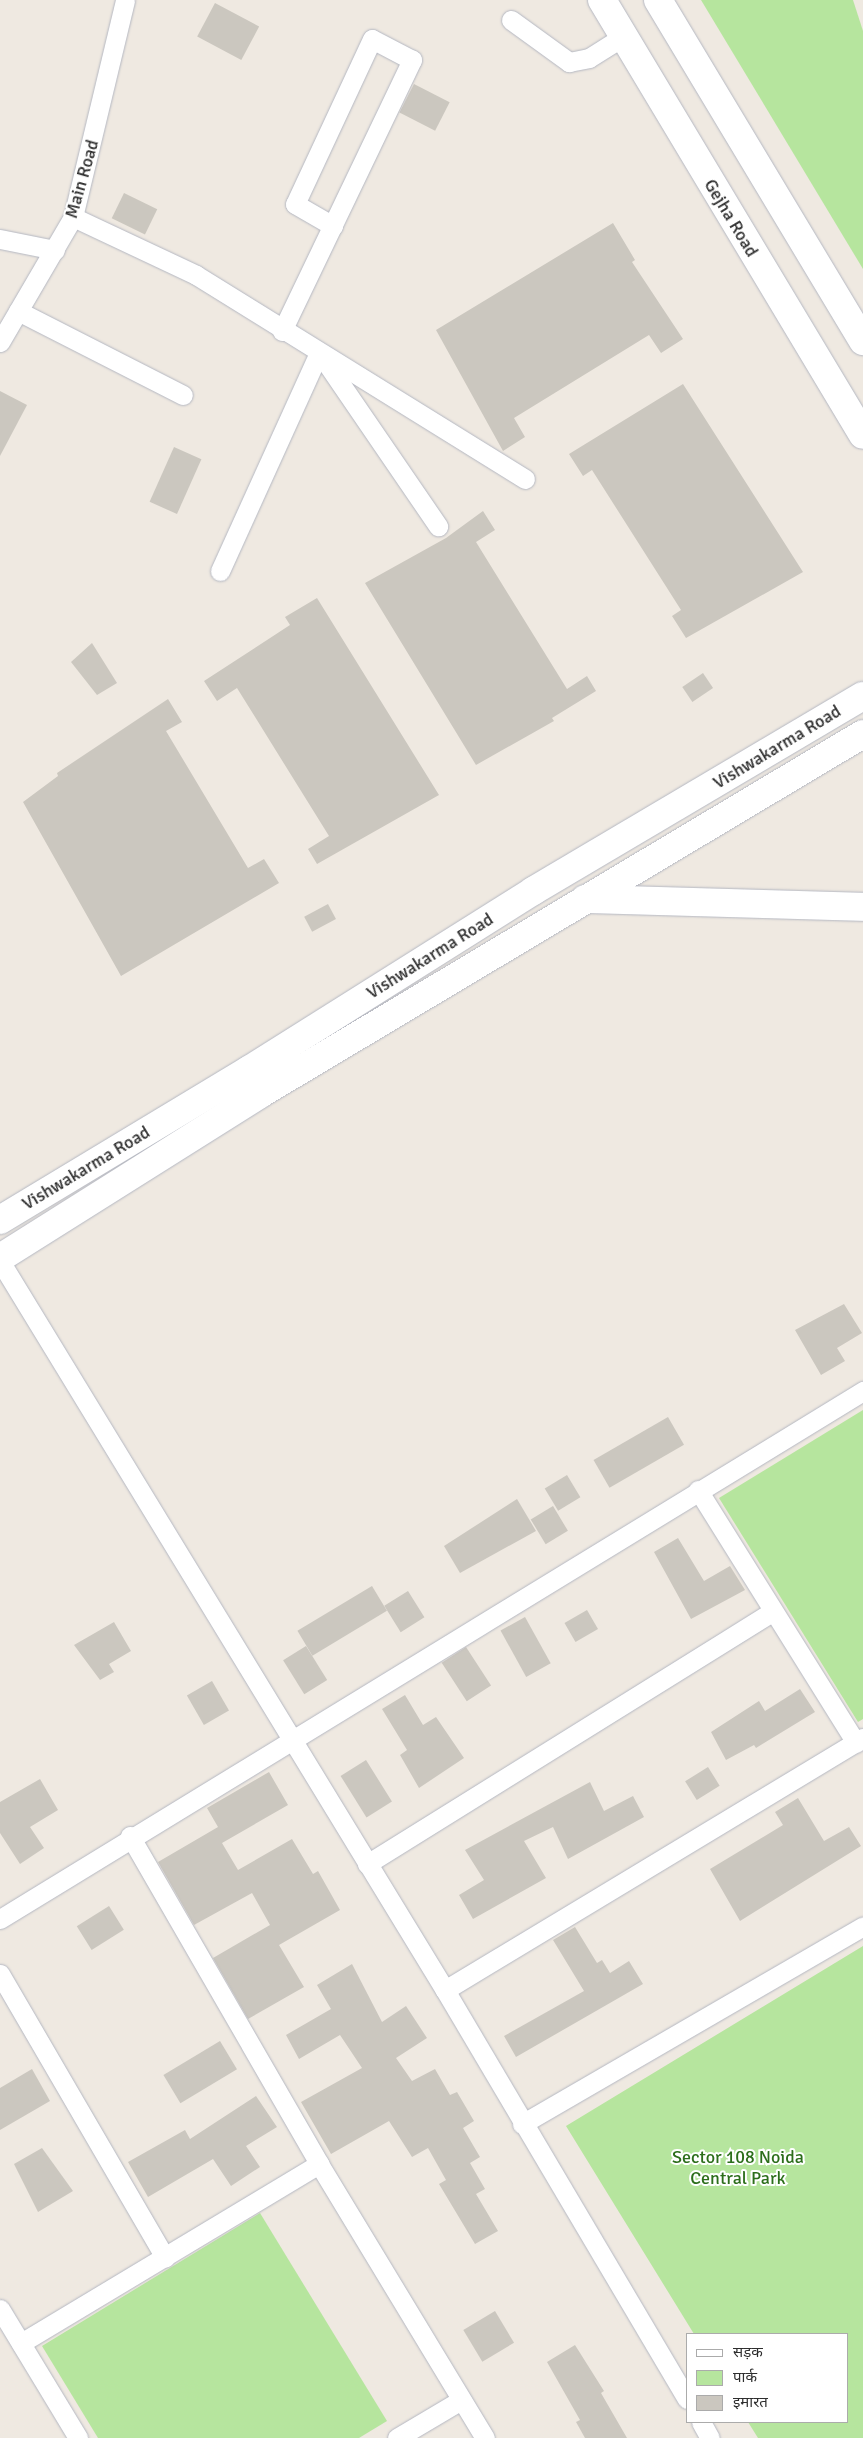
<!DOCTYPE html>
<meta charset="utf-8">
<style>
body{margin:0}
#map{position:relative;width:863px;height:2438px;overflow:hidden;background:#efe9e1;font-family:Signika,"Noto Sans Devanagari",sans-serif}
div>[style]{position:absolute}
.green>*{inset:0;background:#b6e59e}
.building>*{inset:0;background:#cbc7bf;transform-origin:0 0}
.roads{filter:drop-shadow(0 0 1px #b4b7c1) drop-shadow(0 0 1px #b4b7c1)}
.street>*{height:19px;margin:-9.5px;padding:0 9.5px;transform-origin:9.5px;border-radius:9.5px;background:#fff}
.secondary>*{height:28px;margin:-14px;padding:0 14px;transform-origin:14px;border-radius:14px;background:#fff}
span{translate:-50% -50%;white-space:nowrap;text-align:center;line-height:1.15;-webkit-text-stroke:4px #fff;paint-order:stroke}
.street-label{font-size:18px;color:#2e2e2e}
.park-label{font-size:18px;color:#2c6e1b}
.legend{position:absolute;left:686px;top:2333px;width:162px;height:90px;box-sizing:border-box;background:#fff;border:1px solid #ababab;margin:0;padding:6px 9px;list-style:none;font-size:15px;color:#2e2e2e}
.legend li{display:flex;align-items:center;gap:10px;height:25px}
.legend b{width:25px;border:1px solid #ababab}
</style>
<div id="map">
<div class="green">
<i style="clip-path:polygon(701px 0,853px 0,863px 31px,863px 269px)"></i>
<i style="clip-path:polygon(863px 1410px,863px 1719px,858px 1722px,719px 1498px)"></i>
<i style="clip-path:polygon(863px 1946px,863px 2438px,758px 2438px,748px 2422px,847px 2422px,847px 2334px,694px 2334px,566px 2126px)"></i>
<i style="clip-path:polygon(260px 2213px,387px 2421px,359px 2438px,98px 2438px,42px 2346px)"></i>
</div>
<div class="building">
<i style="left:215px;top:3px;width:50px;height:38px;rotate:28deg"></i>
<i style="left:414px;top:84px;width:40px;height:32px;rotate:27deg"></i>
<i style="left:124px;top:193px;width:37px;height:28px;rotate:26deg"></i>
<i style="clip-path:polygon(613px 223px,635px 260px,632px 262px,683px 339px,661px 353px,649px 335px,514px 418px,525px 437px,503px 451px,436px 330px)"></i>
<i style="clip-path:polygon(683px 384px,803px 572px,686px 638px,672px 616px,681px 610px,592px 470px,583px 476px,569px 454px)"></i>
<i style="clip-path:polygon(0 391px,27px 405px,0 456px)"></i>
<i style="left:174px;top:447px;width:30px;height:60px;rotate:24deg"></i>
<i style="clip-path:polygon(483px 511px,495px 530px,476px 542px,567px 689px,587px 676px,596px 691px,552px 718px,554px 721px,476px 765px,365px 583px,446px 538px)"></i>
<i style="clip-path:polygon(317px 598px,439px 795px,317px 864px,308px 849px,329px 836px,237px 688px,217px 701px,204px 681px,290px 625px,285px 617px)"></i>
<i style="clip-path:polygon(92px 643px,117px 683px,97px 695px,71px 662px)"></i>
<i style="left:703px;top:673px;width:18px;height:25px;rotate:56deg"></i>
<i style="clip-path:polygon(168px 699px,182px 722px,166px 731px,248px 868px,264px 859px,279px 883px,121px 976px,23px 802px,58px 776px,57px 773px)"></i>
<i style="left:328px;top:904px;width:17px;height:27px;rotate:62deg"></i>
<i style="clip-path:polygon(844px 1304px,862px 1333px,837px 1348px,845px 1361px,821px 1375px,795px 1330px)"></i>
<i style="left:668px;top:1417px;width:32px;height:86px;rotate:60deg"></i>
<i style="left:567px;top:1475px;width:26px;height:26px;rotate:59deg"></i>
<i style="clip-path:polygon(517px 1499px,536px 1531px,460px 1573px,444px 1546px)"></i>
<i style="left:553px;top:1506px;width:29px;height:26px;rotate:59deg"></i>
<i style="clip-path:polygon(678px 1538px,704px 1581px,730px 1566px,745px 1590px,691px 1619px,654px 1552px)"></i>
<i style="left:372px;top:1586px;width:29px;height:87px;rotate:59deg"></i>
<i style="left:408px;top:1591px;width:31px;height:28px;rotate:58deg"></i>
<i style="left:587px;top:1610px;width:22px;height:26px;rotate:60deg"></i>
<i style="left:525px;top:1617px;width:53px;height:28px;rotate:61deg"></i>
<i style="clip-path:polygon(114px 1622px,131px 1651px,109px 1664px,114px 1672px,100px 1680px,74px 1645px)"></i>
<i style="left:306px;top:1646px;width:40px;height:27px;rotate:58deg"></i>
<i style="left:466px;top:1647px;width:46px;height:29px;rotate:57deg"></i>
<i style="left:212px;top:1681px;width:34px;height:29px;rotate:60deg"></i>
<i style="clip-path:polygon(800px 1689px,815px 1712px,756px 1748px,754px 1745px,726px 1760px,711px 1732px,759px 1701px,765px 1711px)"></i>
<i style="clip-path:polygon(405px 1695px,423px 1725px,436px 1717px,464px 1758px,419px 1788px,400px 1755px,407px 1750px,382px 1709px)"></i>
<i style="left:366px;top:1760px;width:49px;height:30px;rotate:58deg"></i>
<i style="left:708px;top:1767px;width:22px;height:27px;rotate:58deg"></i>
<i style="clip-path:polygon(269px 1772px,288px 1805px,222px 1843px,238px 1870px,292px 1839px,313px 1874px,318px 1871px,340px 1910px,279px 1945px,304px 1987px,248px 2019px,213px 1958px,270px 1925px,252px 1893px,194px 1925px,158px 1862px,218px 1827px,207px 1808px)"></i>
<i style="clip-path:polygon(40px 1779px,58px 1810px,30px 1827px,44px 1848px,20px 1864px,0 1833px,0 1802px)"></i>
<i style="clip-path:polygon(590px 1782px,604px 1811px,633px 1796px,644px 1817px,568px 1859px,553px 1827px,524px 1841px,546px 1878px,473px 1919px,459px 1895px,484px 1880px,465px 1850px)"></i>
<i style="clip-path:polygon(798px 1798px,824px 1841px,849px 1827px,861px 1846px,740px 1921px,710px 1869px,783px 1825px,775px 1812px)"></i>
<i style="left:109px;top:1906px;width:28px;height:38px;rotate:58deg"></i>
<i style="clip-path:polygon(575px 1927px,597px 1963px,602px 1960px,610px 1973px,629px 1961px,643px 1984px,516px 2057px,504px 2036px,584px 1991px,553px 1940px)"></i>
<i style="clip-path:polygon(352px 1964px,382px 2022px,406px 2006px,427px 2038px,396px 2058px,412px 2081px,435px 2069px,450px 2095px,457px 2092px,474px 2121px,463px 2128px,480px 2157px,470px 2163px,485px 2189px,476px 2194px,498px 2231px,475px 2244px,439px 2184px,446px 2180px,428px 2148px,412px 2157px,389px 2121px,331px 2154px,301px 2102px,362px 2068px,340px 2035px,299px 2059px,286px 2035px,331px 2009px,317px 1985px)"></i>
<i style="left:220px;top:2041px;width:33px;height:66px;rotate:59deg"></i>
<i style="clip-path:polygon(32px 2069px,50px 2101px,0 2130px,0 2088px)"></i>
<i style="clip-path:polygon(256px 2096px,277px 2127px,246px 2146px,260px 2167px,231px 2186px,213px 2159px,148px 2197px,128px 2162px,185px 2130px,190px 2139px)"></i>
<i style="clip-path:polygon(42px 2148px,73px 2191px,38px 2212px,14px 2164px)"></i>
<i style="left:495px;top:2311px;width:37px;height:37px;rotate:59deg"></i>
<i style="clip-path:polygon(575px 2345px,604px 2391px,601px 2393px,627px 2438px,585px 2438px,576px 2422px,580px 2420px,547px 2362px)"></i>
</div>
<div class="roads">
<div class="street">
<i style="left:511px;top:20px;width:72px;rotate:35.9deg"></i>
<i style="left:569px;top:62px;width:20px;rotate:-11deg"></i>
<i style="left:589px;top:58px;width:41px;rotate:-32.2deg"></i>
<i style="left:73px;top:217px;width:136px;rotate:25.2deg"></i>
<i style="left:196px;top:275px;width:387px;rotate:31.8deg"></i>
<i style="left:0;top:239px;width:56px;rotate:11.3deg"></i>
<i style="left:18px;top:311px;width:185px;rotate:27deg"></i>
<i style="left:282px;top:331px;width:301px;rotate:-64.4deg"></i>
<i style="left:412px;top:60px;width:45px;rotate:-152.3deg"></i>
<i style="left:372px;top:39px;width:182px;rotate:115deg"></i>
<i style="left:295px;top:204px;width:44px;rotate:30.1deg"></i>
<i style="left:0;top:342px;width:145px;rotate:-59.7deg"></i>
<i style="left:73px;top:217px;width:223px;rotate:-76.5deg"></i>
<i style="left:323px;top:358px;width:204px;rotate:55.6deg"></i>
<i style="left:220px;top:571px;width:239px;rotate:-65.6deg"></i>
<i style="left:0;top:1261px;width:854px;rotate:58.6deg"></i>
<i style="left:445px;top:1990px;width:475px;rotate:59.4deg"></i>
<i style="left:698px;top:1490px;width:298px;rotate:58deg"></i>
<i style="left:130px;top:1836px;width:379px;rotate:60deg"></i>
<i style="left:319px;top:2164px;width:320px;rotate:58.8deg"></i>
<i style="left:367px;top:1864px;width:478px;rotate:-31.9deg"></i>
<i style="left:0;top:1919px;width:1012px;rotate:-31.46deg"></i>
<i style="left:0;top:1974px;width:328px;rotate:59.8deg"></i>
<i style="left:445px;top:1990px;width:488px;rotate:-31.1deg"></i>
<i style="left:522px;top:2124px;width:394px;rotate:-30.1deg"></i>
<i style="left:0;top:2309px;width:151px;rotate:58.8deg"></i>
<i style="left:21px;top:2343px;width:348px;rotate:-31deg"></i>
<i style="left:701px;top:2422px;width:18px;rotate:61deg"></i>
<i style="left:397px;top:2438px;width:74px;rotate:-30.7deg"></i>
</div>
<div class="secondary">
<i style="left:602px;top:0;width:507px;rotate:59.04deg"></i>
<i style="left:658px;top:0;width:398px;rotate:59deg"></i>
<i style="left:585px;top:899px;width:278px;rotate:1.6deg"></i>
<i style="left:0;top:1220px;width:291px;rotate:-31.1deg"></i>
<i style="left:249px;top:1070px;width:336px;rotate:-32.2deg"></i>
<i style="left:533px;top:891px;width:383px;rotate:-30.6deg"></i>
<i style="left:0;top:1258px;width:307px;rotate:-32.2deg"></i>
<i style="left:260px;top:1094px;width:702px;rotate:-30.84deg"></i>
</div>
</div>
<div class="street-label">
<span style="left:82px;top:179px;rotate:-74deg">Main Road</span>
<span style="left:731px;top:218px;rotate:59deg">Gejha Road</span>
<span style="left:777px;top:747px;rotate:-31deg">Vishwakarma Road</span>
<span style="left:430px;top:956px;rotate:-32deg">Vishwakarma Road</span>
<span style="left:86px;top:1168px;rotate:-31deg">Vishwakarma Road</span>
</div>
<div class="park-label">
<span style="left:738px;top:2168px">Sector 108 Noida<br>Central Park</span>
</div>
<ul class="legend">
<li><b style="height:6px;background:#fff"></b>सड़क</li>
<li><b style="height:14px;background:#b6e59e"></b>पार्क</li>
<li><b style="height:14px;background:#cbc7bf"></b>इमारत</li>
</ul>
</div>
